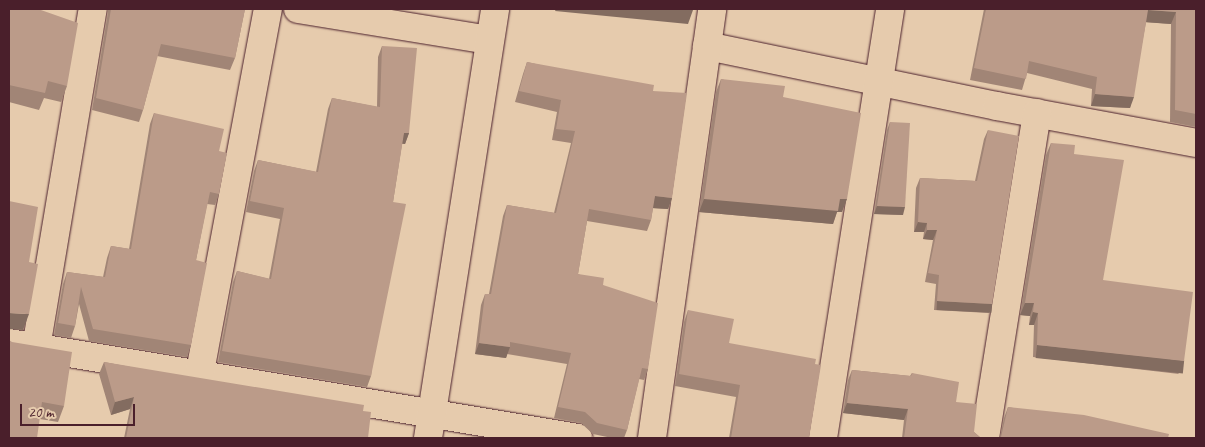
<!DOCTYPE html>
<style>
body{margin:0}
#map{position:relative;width:1205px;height:447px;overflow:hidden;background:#e6cbad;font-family:Caveat,sans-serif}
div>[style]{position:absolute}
.roads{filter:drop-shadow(0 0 1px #4a1f2b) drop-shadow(0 0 1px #4a1f2b)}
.minor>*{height:28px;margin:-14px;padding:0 14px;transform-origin:14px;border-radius:14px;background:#e6cbad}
.wall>*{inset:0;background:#a18576}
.shaded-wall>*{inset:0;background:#836c60;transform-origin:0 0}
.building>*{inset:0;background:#bb9b89}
span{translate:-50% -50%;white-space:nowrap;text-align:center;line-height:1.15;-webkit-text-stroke:5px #e6cbad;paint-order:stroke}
.frame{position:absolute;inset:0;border:10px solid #4a1f2b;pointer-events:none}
.scale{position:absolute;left:20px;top:404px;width:115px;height:22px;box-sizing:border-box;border:2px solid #4a1f2b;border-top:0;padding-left:6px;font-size:15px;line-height:18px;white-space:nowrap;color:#4a1f2b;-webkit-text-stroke:4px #e6cbad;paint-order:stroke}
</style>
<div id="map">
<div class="roads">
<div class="minor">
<i style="left:298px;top:9px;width:193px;rotate:9.2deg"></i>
<i style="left:707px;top:46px;width:296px;rotate:11.7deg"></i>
<i style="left:997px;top:106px;width:202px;rotate:10.5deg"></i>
<i style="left:9px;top:343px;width:577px;rotate:9.48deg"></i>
<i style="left:36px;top:348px;width:344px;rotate:-80.5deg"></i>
<i style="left:199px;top:377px;width:374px;rotate:-79.4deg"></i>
<i style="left:428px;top:438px;width:434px;rotate:-81.1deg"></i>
<i style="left:652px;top:438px;width:433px;rotate:-82deg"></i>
<i style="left:823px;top:438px;width:434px;rotate:-81.1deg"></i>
<i style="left:985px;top:438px;width:329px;rotate:-80.9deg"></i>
</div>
</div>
<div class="wall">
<i style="clip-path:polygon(9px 9px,67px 86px,61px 102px,44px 98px,39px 110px,9px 102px)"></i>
<i style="clip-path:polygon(107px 9px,245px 9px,235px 58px,230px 70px,157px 56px,143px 110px,139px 122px,92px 110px,108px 12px)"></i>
<i style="clip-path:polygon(984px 9px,1196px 9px,1196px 127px,1170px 122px,1171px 24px,1146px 22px,1130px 108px,1091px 106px,1092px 89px,1027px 73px,1022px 90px,970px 80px)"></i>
<i style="clip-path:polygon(382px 46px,409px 133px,405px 144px,402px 144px,393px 202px,371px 376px,367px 387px,218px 362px,233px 282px,237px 271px,269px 279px,280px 219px,246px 212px,254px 171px,258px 160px,316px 172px,328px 109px,332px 98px,377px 107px,378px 57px)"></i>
<i style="clip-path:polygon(527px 62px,653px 91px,672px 198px,668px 209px,653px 208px,651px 220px,647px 231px,587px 221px,578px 274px,603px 285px,648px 369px,644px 380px,639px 379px,627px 430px,624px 438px,612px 438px,593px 434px,581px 423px,554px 418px,567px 364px,507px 354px,506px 358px,475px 354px,481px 305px,485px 294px,489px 294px,503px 216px,507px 205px,554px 213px,571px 143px,552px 140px,557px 112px,515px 102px,523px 74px)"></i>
<i style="clip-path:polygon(721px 79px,783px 97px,842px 212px,837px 212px,833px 224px,699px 212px,716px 92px)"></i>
<i style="clip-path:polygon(154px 113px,219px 151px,219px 194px,215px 205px,207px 204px,196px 260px,191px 345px,187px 357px,89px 341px,79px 304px,75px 326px,71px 338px,54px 335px,63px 284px,67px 272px,103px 277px,107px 258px,111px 246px,129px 249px,150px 124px)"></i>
<i style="clip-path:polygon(890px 122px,903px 215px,874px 214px,887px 130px)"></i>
<i style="clip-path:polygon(988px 130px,992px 304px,989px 313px,934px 310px,936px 284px,925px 282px,933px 240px,923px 239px,924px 232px,914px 232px,916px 188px,920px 178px,975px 181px,984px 139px)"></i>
<i style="clip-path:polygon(1051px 143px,1074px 154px,1103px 280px,1179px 374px,1033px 357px,1034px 325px,1029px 325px,1030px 316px,1020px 315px,1046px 155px)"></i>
<i style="clip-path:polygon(688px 310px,729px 343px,809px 438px,729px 438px,736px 397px,675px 386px,684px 322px)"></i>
<i style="clip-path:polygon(9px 340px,64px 406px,58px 422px,40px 419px)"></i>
<i style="clip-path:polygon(104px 362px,363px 411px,368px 438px,124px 438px,130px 409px,111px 415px,99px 374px)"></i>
<i style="clip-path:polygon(852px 370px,910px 376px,912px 373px,956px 402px,974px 432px,981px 438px,902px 438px,904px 420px,843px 413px,848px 380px)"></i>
<i style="clip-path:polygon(1008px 407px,1168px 438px,1000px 437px,1004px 418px)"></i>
</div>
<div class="shaded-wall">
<i style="clip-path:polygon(556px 9px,677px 9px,693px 10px,688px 24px,555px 11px)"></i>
<i style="clip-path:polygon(1148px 10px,1176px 12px,1171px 24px,1143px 22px)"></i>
<i style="clip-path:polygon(1095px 94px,1134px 97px,1130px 108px,1091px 106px)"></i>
<i style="clip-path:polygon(404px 133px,409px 133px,405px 144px,400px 143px)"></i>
<i style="clip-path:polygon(655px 196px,672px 198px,668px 209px,651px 208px)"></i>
<i style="clip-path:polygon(704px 199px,847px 199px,842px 212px,837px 212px,833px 224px,699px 212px)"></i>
<i style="clip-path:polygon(877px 206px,905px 207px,903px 215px,874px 214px)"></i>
<i style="clip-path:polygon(918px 222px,927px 223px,924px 232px,914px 232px)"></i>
<i style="clip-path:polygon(927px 230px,937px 230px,933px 240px,923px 239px)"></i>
<i style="left:937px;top:301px;width:55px;height:9px;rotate:3deg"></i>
<i style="clip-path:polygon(1025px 303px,1034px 303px,1030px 316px,1020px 315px)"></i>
<i style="clip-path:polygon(1033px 312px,1038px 313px,1034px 325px,1029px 325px)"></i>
<i style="clip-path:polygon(9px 313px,29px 314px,23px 330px,9px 329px)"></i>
<i style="clip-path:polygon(479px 343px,510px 347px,506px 358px,475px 354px)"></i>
<i style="left:1037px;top:345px;width:148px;height:13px;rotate:6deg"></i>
<i style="clip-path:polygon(134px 397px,130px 409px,111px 415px,115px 402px)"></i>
<i style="clip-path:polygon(847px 403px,908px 409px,904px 420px,843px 413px)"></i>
</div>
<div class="building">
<i style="clip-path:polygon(9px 9px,38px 9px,78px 23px,67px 86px,48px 81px,45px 93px,9px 85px)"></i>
<i style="clip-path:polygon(111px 9px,245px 9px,235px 58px,161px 44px,143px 110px,96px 98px)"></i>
<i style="clip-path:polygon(677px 9px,693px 9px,693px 10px)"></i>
<i style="clip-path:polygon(986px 9px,1196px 9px,1196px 114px,1175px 110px,1176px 12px,1148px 10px,1134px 97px,1095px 94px,1097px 77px,1029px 61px,1026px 79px,974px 68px)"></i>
<i style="clip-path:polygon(382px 46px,417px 48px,409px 133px,404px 133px,393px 202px,406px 204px,371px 376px,222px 351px,237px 271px,271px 279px,284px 208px,250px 201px,258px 160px,318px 172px,332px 98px,380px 107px)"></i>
<i style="clip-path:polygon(527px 62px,654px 85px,653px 91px,687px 93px,672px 198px,655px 196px,651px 220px,589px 209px,578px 274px,604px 278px,603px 285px,658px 303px,648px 369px,642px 368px,627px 430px,597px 423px,585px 412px,558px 407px,571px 353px,510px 342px,510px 347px,479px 343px,485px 294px,491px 294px,507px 205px,556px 213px,575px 131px,556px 129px,561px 100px,519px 91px)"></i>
<i style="clip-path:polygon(721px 79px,785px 86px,783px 97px,861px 113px,847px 199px,840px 199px,838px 211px,704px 199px)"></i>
<i style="clip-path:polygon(154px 113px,224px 129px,219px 151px,227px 153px,219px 194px,210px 192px,196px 260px,207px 263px,191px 345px,93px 329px,81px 287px,75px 326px,58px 323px,67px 272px,105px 277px,111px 246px,131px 249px)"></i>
<i style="clip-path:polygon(890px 122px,910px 123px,905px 207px,877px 206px)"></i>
<i style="clip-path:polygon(988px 130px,1019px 136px,992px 304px,937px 301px,939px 275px,928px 273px,937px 230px,927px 230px,927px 223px,918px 222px,920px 178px,977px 181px)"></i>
<i style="clip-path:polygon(1051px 143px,1075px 145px,1074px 154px,1124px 160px,1103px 280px,1193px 292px,1184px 361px,1037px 345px,1038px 313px,1033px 312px,1034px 303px,1025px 303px)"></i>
<i style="clip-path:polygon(9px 201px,38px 207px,29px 262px,38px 264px,29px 314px,9px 313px)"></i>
<i style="clip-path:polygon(688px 310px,734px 319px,729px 343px,816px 359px,815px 364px,821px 365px,809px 438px,731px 438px,740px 385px,679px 374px)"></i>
<i style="clip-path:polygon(9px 340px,12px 342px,72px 352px,64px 406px,42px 402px,37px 438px,9px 438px)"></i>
<i style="clip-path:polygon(104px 362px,364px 405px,363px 411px,371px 412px,368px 438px,126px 438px,134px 397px,115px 402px)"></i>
<i style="clip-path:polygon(852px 370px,911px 376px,912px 373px,959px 382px,956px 402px,977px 404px,974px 432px,981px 438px,904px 438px,908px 409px,847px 403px)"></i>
<i style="clip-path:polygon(1008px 407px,1084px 415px,1169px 434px,1168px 438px,997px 438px,1001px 437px)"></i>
</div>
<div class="frame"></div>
<div class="scale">20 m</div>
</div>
